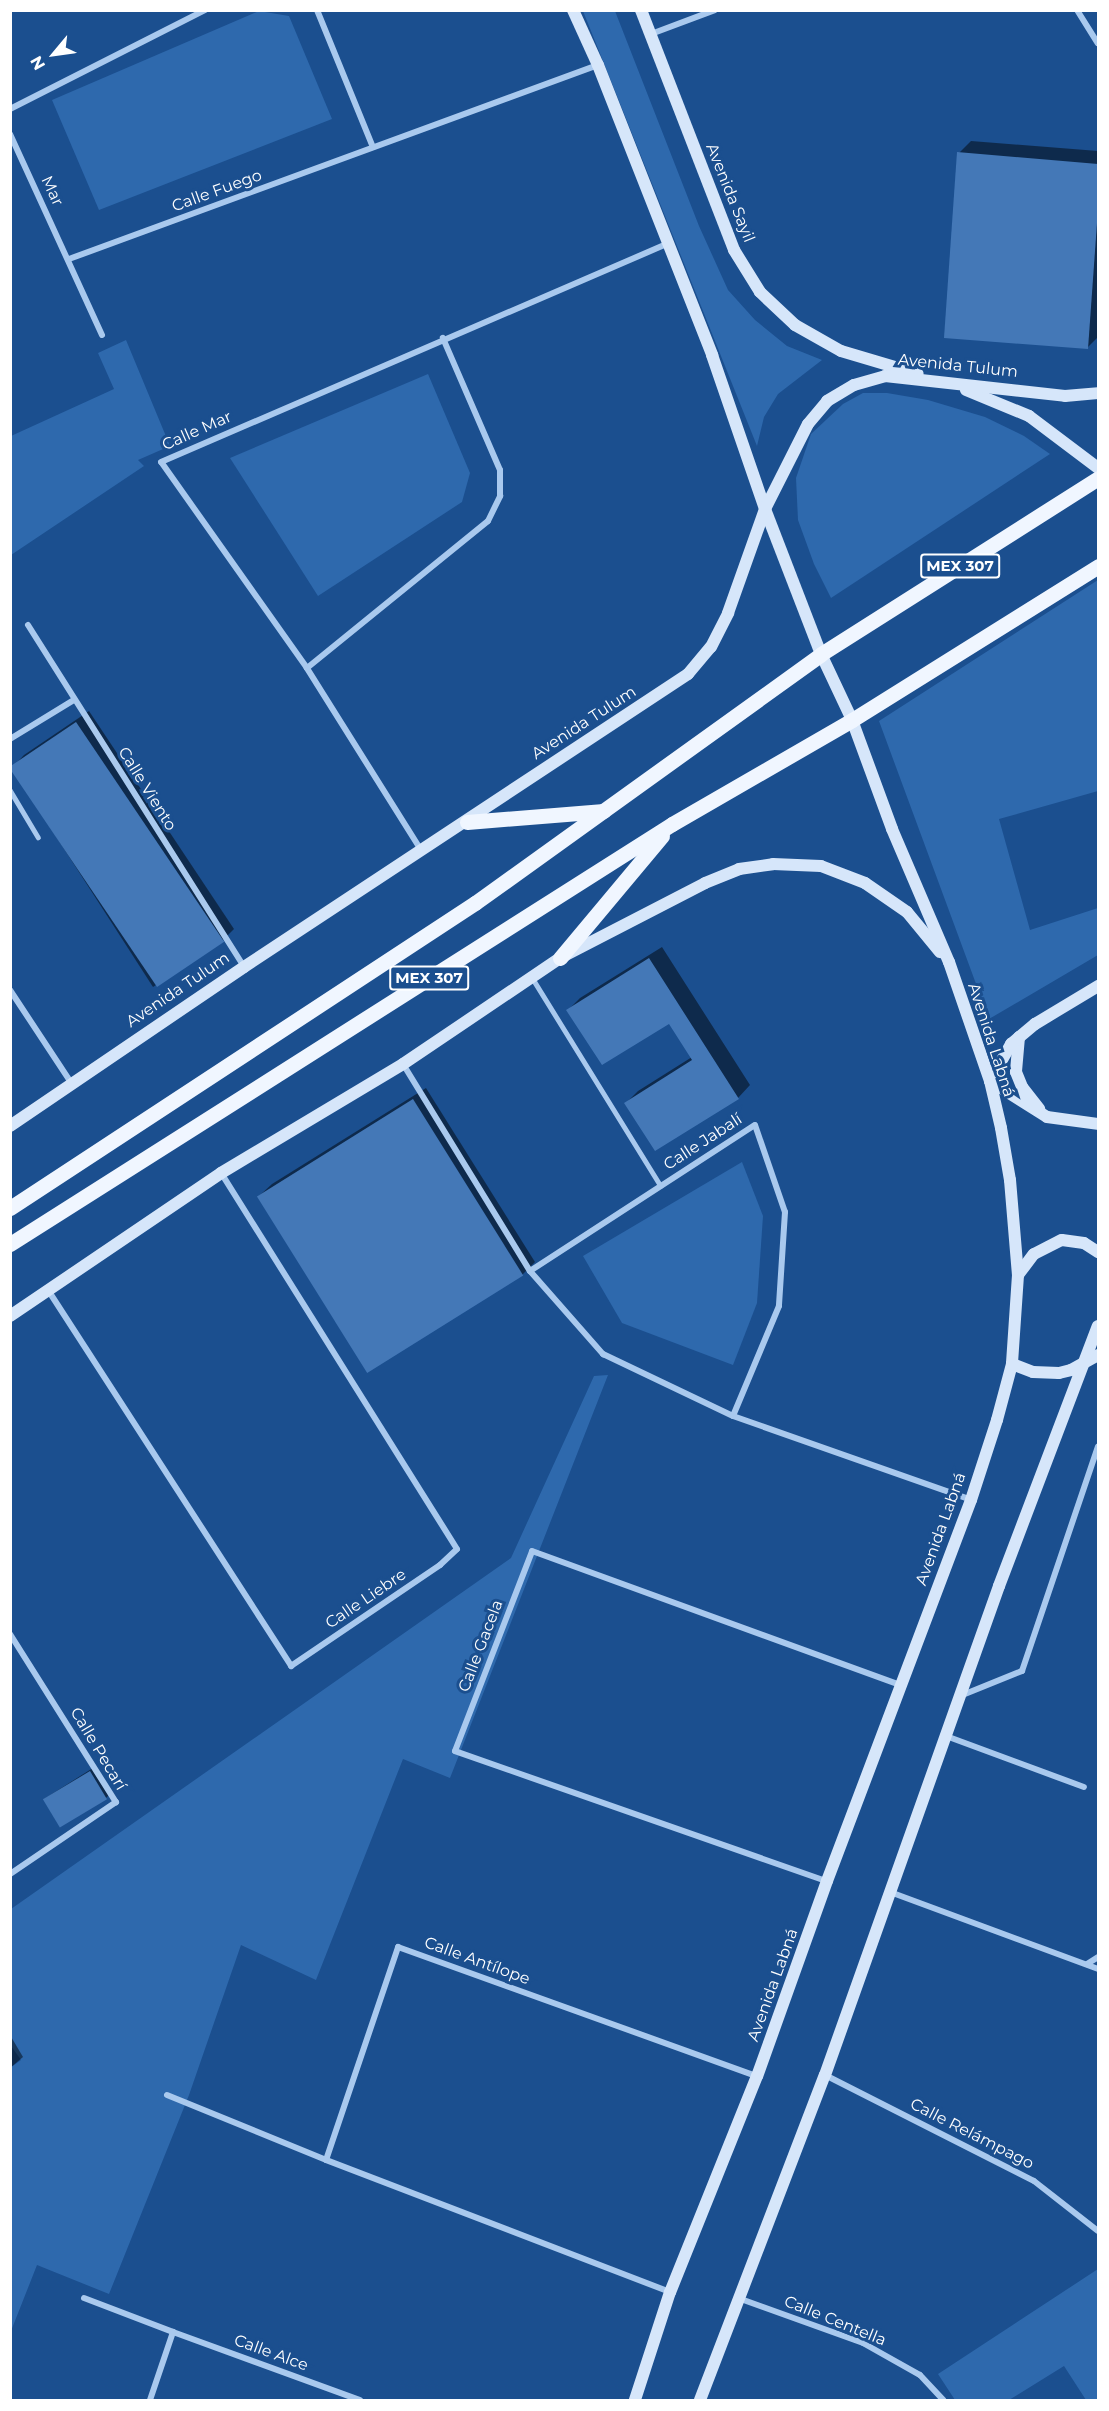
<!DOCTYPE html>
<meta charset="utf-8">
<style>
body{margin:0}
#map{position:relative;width:1109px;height:2411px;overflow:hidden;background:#1b4f8f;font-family:Montserrat,sans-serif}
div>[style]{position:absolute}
.green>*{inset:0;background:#2e69ad}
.shadow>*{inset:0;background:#0007}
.building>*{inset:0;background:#4478b7;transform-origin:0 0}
.lane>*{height:4.5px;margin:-2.25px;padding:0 2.25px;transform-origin:2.25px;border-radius:2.25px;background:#a9c9ee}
.street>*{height:6px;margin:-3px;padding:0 3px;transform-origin:3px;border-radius:3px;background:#a9c9ee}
.secondary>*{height:12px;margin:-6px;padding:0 6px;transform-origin:6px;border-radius:6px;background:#d6e6fa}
.primary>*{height:15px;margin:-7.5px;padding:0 7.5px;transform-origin:7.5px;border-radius:7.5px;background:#f0f6ff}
span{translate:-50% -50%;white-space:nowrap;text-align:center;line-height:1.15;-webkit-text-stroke:6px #1b4f8f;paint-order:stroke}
.shield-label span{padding:2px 4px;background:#1b4f8f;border:2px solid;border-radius:4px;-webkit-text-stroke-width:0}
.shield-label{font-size:15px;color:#fff;font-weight:700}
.street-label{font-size:16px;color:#fff}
.frame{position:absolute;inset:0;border:12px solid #fff;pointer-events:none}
.north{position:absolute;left:24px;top:24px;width:60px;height:60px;-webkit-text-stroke:4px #1b4f8f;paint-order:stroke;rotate:241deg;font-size:16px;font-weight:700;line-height:24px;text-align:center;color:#fff}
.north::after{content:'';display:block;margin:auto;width:21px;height:27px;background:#fff;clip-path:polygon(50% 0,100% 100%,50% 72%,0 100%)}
</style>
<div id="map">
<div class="green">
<i style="clip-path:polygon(259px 11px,289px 16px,332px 119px,99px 210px,52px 100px)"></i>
<i style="clip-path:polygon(583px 11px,615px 11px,699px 226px,728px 290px,755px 320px,787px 346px,822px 360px,778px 394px,764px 417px,757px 446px)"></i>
<i style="clip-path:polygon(126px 340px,170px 446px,138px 460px,144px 466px,11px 555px,11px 436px,114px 389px,98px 353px)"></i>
<i style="clip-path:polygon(428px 374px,470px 473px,462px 502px,318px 596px,230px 458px)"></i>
<i style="clip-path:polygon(863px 393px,887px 393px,928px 400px,985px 417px,1024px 436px,1050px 454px,831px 598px,814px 564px,798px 520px,796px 478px,811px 434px,843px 404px)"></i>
<i style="clip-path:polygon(1098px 580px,1098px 791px,999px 819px,1030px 930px,1098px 908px,1098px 955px,989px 1019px,879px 721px)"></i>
<i style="clip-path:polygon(742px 1162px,763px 1216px,757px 1303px,733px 1365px,622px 1323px,583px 1256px)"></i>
<i style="clip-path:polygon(608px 1375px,450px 1778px,403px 1759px,316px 1980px,241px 1945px,189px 2095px,109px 2294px,37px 2265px,11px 2331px,10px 2068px,21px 2060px,11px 2046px,11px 1909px,511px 1558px,594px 1376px)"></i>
<i style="clip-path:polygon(1098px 2269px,1098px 2400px,1086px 2400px,1064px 2366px,1009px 2400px,955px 2400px,938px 2374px)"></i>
</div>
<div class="shadow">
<i style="clip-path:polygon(971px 141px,1098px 151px,1098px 337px,1088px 347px,959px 153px)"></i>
<i style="clip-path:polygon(89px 711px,234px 929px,222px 941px,153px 987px,12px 768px,24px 755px)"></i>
<i style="clip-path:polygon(662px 947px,750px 1085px,738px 1098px,626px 1103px,638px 1091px,692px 1057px,670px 1022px,568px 1010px,580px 998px)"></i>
<i style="clip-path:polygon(426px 1088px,535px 1262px,522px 1275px,368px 1371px,259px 1196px,272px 1184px)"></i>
<i style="clip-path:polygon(96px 1766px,112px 1792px,106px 1798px,44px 1799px)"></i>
<i style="clip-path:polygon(10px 2035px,23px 2057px,10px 2068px)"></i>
</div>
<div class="building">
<i style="clip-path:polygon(957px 152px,1098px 164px,1098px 209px,1088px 349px,944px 338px)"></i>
<i style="left:76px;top:722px;width:265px;height:81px;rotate:56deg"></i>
<i style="clip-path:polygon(649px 958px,739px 1099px,655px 1151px,624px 1103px,692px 1060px,669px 1024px,602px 1065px,566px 1010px)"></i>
<i style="left:413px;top:1099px;width:208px;height:184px;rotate:58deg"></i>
<i style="left:90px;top:1771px;width:33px;height:55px;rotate:59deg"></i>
</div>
<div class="lane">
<i style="left:10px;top:790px;width:55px;rotate:59.2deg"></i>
<i style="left:533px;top:979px;width:243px;rotate:58.3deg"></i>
</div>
<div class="street">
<i style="left:317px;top:10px;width:148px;rotate:67.8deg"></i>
<i style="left:1077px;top:10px;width:39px;rotate:58deg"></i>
<i style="left:651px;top:34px;width:68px;rotate:-20.6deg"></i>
<i style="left:10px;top:109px;width:219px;rotate:-26.9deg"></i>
<i style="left:10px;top:134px;width:221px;rotate:65.4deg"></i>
<i style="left:69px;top:259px;width:563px;rotate:-20.14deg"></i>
<i style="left:28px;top:625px;width:404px;rotate:57.7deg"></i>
<i style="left:307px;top:668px;width:233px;rotate:-39.1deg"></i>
<i style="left:488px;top:521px;width:28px;rotate:-64deg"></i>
<i style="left:500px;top:496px;width:26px;rotate:-90deg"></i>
<i style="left:500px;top:470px;width:144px;rotate:-113.4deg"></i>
<i style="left:10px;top:739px;width:75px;rotate:-31.4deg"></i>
<i style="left:421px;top:850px;width:215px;rotate:-122.1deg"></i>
<i style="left:307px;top:668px;width:252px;rotate:-125.3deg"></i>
<i style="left:161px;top:462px;width:553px;rotate:-23.32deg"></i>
<i style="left:10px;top:990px;width:113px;rotate:56.6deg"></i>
<i style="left:403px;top:1064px;width:243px;rotate:58.5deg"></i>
<i style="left:530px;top:1271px;width:111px;rotate:48.7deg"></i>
<i style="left:603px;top:1354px;width:144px;rotate:25.5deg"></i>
<i style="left:733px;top:1416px;width:252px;rotate:19.4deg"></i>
<i style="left:530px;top:1271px;width:268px;rotate:-33deg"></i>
<i style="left:755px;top:1125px;width:92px;rotate:71deg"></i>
<i style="left:785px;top:1212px;width:94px;rotate:93.7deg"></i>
<i style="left:779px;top:1306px;width:119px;rotate:112.7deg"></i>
<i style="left:48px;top:1290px;width:448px;rotate:57.1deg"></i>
<i style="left:291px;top:1666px;width:180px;rotate:-34.1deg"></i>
<i style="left:440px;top:1565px;width:23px;rotate:-43deg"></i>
<i style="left:457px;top:1549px;width:444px;rotate:-122.1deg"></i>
<i style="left:10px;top:1634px;width:199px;rotate:57.8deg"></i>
<i style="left:116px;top:1802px;width:128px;rotate:145.8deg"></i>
<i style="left:960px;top:1696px;width:67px;rotate:-22deg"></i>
<i style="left:1022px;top:1671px;width:237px;rotate:-71.3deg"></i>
<i style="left:946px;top:1736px;width:147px;rotate:20.3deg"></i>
<i style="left:826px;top:1881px;width:393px;rotate:-160.7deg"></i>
<i style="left:455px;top:1751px;width:214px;rotate:-68.9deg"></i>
<i style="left:532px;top:1551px;width:393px;rotate:20deg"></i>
<i style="left:890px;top:1892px;width:222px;rotate:20.3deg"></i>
<i style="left:1087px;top:1964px;width:13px;rotate:-32deg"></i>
<i style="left:825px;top:2075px;width:234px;rotate:26.9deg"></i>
<i style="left:1034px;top:2181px;width:81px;rotate:38deg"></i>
<i style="left:167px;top:2095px;width:172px;rotate:22.2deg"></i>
<i style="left:670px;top:2292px;width:368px;rotate:-159deg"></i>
<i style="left:326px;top:2160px;width:225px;rotate:-71.3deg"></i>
<i style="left:398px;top:1947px;width:381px;rotate:19.8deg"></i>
<i style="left:84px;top:2298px;width:95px;rotate:20.9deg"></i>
<i style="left:738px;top:2298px;width:133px;rotate:19.8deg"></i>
<i style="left:863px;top:2343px;width:65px;rotate:29.3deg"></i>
<i style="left:920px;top:2375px;width:34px;rotate:47deg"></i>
<i style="left:150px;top:2400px;width:72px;rotate:-71.3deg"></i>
<i style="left:173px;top:2332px;width:199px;rotate:20deg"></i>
</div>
<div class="secondary">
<i style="left:573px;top:10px;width:60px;rotate:65.6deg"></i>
<i style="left:598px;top:65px;width:312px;rotate:68.5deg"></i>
<i style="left:712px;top:355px;width:163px;rotate:71deg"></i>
<i style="left:765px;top:509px;width:155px;rotate:68.9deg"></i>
<i style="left:821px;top:654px;width:73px;rotate:64.8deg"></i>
<i style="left:852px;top:720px;width:116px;rotate:69.8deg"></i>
<i style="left:892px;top:829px;width:145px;rotate:66.8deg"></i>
<i style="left:949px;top:962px;width:126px;rotate:71deg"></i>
<i style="left:990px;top:1081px;width:48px;rotate:76.8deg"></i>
<i style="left:1001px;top:1128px;width:53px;rotate:80.2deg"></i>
<i style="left:1010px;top:1180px;width:95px;rotate:85.2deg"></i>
<i style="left:1018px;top:1275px;width:89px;rotate:93.9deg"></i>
<i style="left:1012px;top:1364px;width:58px;rotate:105deg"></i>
<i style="left:997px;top:1420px;width:84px;rotate:108deg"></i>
<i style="left:971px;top:1500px;width:407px;rotate:110.7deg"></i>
<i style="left:827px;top:1881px;width:207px;rotate:109.7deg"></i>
<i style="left:757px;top:2076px;width:233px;rotate:111.9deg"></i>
<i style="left:670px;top:2292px;width:114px;rotate:108deg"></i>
<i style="left:641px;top:10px;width:257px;rotate:68.8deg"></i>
<i style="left:734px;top:250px;width:49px;rotate:58.2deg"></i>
<i style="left:760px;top:292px;width:48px;rotate:43.3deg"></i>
<i style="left:795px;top:325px;width:53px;rotate:29.5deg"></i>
<i style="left:841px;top:351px;width:80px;rotate:16.6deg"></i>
<i style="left:966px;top:390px;width:68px;rotate:22.4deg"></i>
<i style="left:1029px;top:416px;width:86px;rotate:37deg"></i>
<i style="left:1019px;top:1037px;width:35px;rotate:95deg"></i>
<i style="left:1016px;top:1072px;width:16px;rotate:68deg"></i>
<i style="left:1022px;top:1087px;width:28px;rotate:52deg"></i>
<i style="left:990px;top:1081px;width:43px;rotate:-60.4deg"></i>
<i style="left:1011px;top:1044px;width:31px;rotate:-40deg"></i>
<i style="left:1035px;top:1024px;width:74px;rotate:-31.1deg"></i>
<i style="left:990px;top:1081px;width:67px;rotate:32.3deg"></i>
<i style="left:1047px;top:1117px;width:51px;rotate:7.8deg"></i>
<i style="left:10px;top:1126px;width:283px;rotate:-34.2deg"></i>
<i style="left:244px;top:967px;width:532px;rotate:-33.42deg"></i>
<i style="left:688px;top:674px;width:35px;rotate:-50deg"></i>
<i style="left:711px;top:647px;width:38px;rotate:-63deg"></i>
<i style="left:728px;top:613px;width:110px;rotate:-70.4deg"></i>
<i style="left:765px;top:509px;width:95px;rotate:-63.2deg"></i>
<i style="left:808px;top:424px;width:30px;rotate:-50deg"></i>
<i style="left:827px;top:401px;width:31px;rotate:-31deg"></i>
<i style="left:854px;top:385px;width:32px;rotate:-16deg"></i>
<i style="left:885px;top:376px;width:181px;rotate:6.3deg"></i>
<i style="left:1065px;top:396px;width:33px;rotate:-5deg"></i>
<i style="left:1018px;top:1275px;width:26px;rotate:-53deg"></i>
<i style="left:1034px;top:1254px;width:31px;rotate:-27deg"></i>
<i style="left:1062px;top:1240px;width:22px;rotate:8deg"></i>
<i style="left:1084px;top:1243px;width:17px;rotate:33deg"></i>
<i style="left:10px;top:1316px;width:255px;rotate:-34.1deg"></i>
<i style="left:221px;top:1173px;width:212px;rotate:-30.9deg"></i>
<i style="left:403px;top:1064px;width:189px;rotate:-34deg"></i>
<i style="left:560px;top:958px;width:163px;rotate:-27.3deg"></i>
<i style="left:705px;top:883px;width:37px;rotate:-22deg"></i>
<i style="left:739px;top:869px;width:34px;rotate:-8deg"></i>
<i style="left:773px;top:864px;width:48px;rotate:2.4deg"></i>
<i style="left:821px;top:866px;width:47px;rotate:21.1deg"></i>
<i style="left:865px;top:883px;width:51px;rotate:34.6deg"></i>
<i style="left:907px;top:912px;width:52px;rotate:50.5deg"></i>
<i style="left:1012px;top:1364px;width:22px;rotate:21deg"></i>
<i style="left:1033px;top:1372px;width:26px;rotate:2deg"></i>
<i style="left:1059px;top:1373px;width:12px;rotate:-14deg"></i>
<i style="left:1071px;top:1370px;width:31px;rotate:-29deg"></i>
<i style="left:700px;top:2400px;width:348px;rotate:-69deg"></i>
<i style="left:825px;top:2075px;width:519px;rotate:-70.41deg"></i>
<i style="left:999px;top:1586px;width:278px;rotate:-69.2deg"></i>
</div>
<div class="primary">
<i style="left:467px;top:822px;width:137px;rotate:-4.6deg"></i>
<i style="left:560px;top:958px;width:159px;rotate:-50.1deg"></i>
<i style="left:10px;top:1208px;width:556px;rotate:-33.26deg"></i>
<i style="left:475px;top:903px;width:426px;rotate:-35.7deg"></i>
<i style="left:821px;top:654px;width:328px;rotate:-32.4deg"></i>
<i style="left:10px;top:1244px;width:784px;rotate:-32.39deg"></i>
<i style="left:672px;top:824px;width:208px;rotate:-30deg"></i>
<i style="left:852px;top:720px;width:290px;rotate:-32deg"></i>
</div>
<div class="shield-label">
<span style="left:960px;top:566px">MEX 307</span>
<span style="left:429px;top:978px">MEX 307</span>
</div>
<div class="street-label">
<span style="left:52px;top:191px;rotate:65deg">Mar</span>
<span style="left:217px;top:191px;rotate:-20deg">Calle Fuego</span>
<span style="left:730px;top:193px;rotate:68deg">Avenida Sayil</span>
<span style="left:958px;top:366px;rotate:6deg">Avenida Tulum</span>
<span style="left:197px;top:431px;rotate:-24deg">Calle Mar</span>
<span style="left:584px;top:723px;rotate:-33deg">Avenida Tulum</span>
<span style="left:147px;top:789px;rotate:58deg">Calle Viento</span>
<span style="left:178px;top:990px;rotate:-34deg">Avenida Tulum</span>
<span style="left:991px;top:1040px;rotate:72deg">Avenida Labná</span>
<span style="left:703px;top:1142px;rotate:-33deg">Calle Jabalí</span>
<span style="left:941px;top:1529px;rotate:-70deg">Avenida Labná</span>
<span style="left:366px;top:1599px;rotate:-34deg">Calle Liebre</span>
<span style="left:481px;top:1646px;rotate:-69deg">Calle Gacela</span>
<span style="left:98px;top:1749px;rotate:59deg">Calle Pecarí</span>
<span style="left:477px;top:1961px;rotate:20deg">Calle Antílope</span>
<span style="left:773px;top:1985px;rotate:-70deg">Avenida Labná</span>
<span style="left:972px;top:2134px;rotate:27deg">Calle Relámpago</span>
<span style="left:835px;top:2321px;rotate:22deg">Calle Centella</span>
<span style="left:271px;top:2353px;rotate:20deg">Calle Alce</span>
</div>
<div class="frame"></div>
<div class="north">N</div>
</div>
